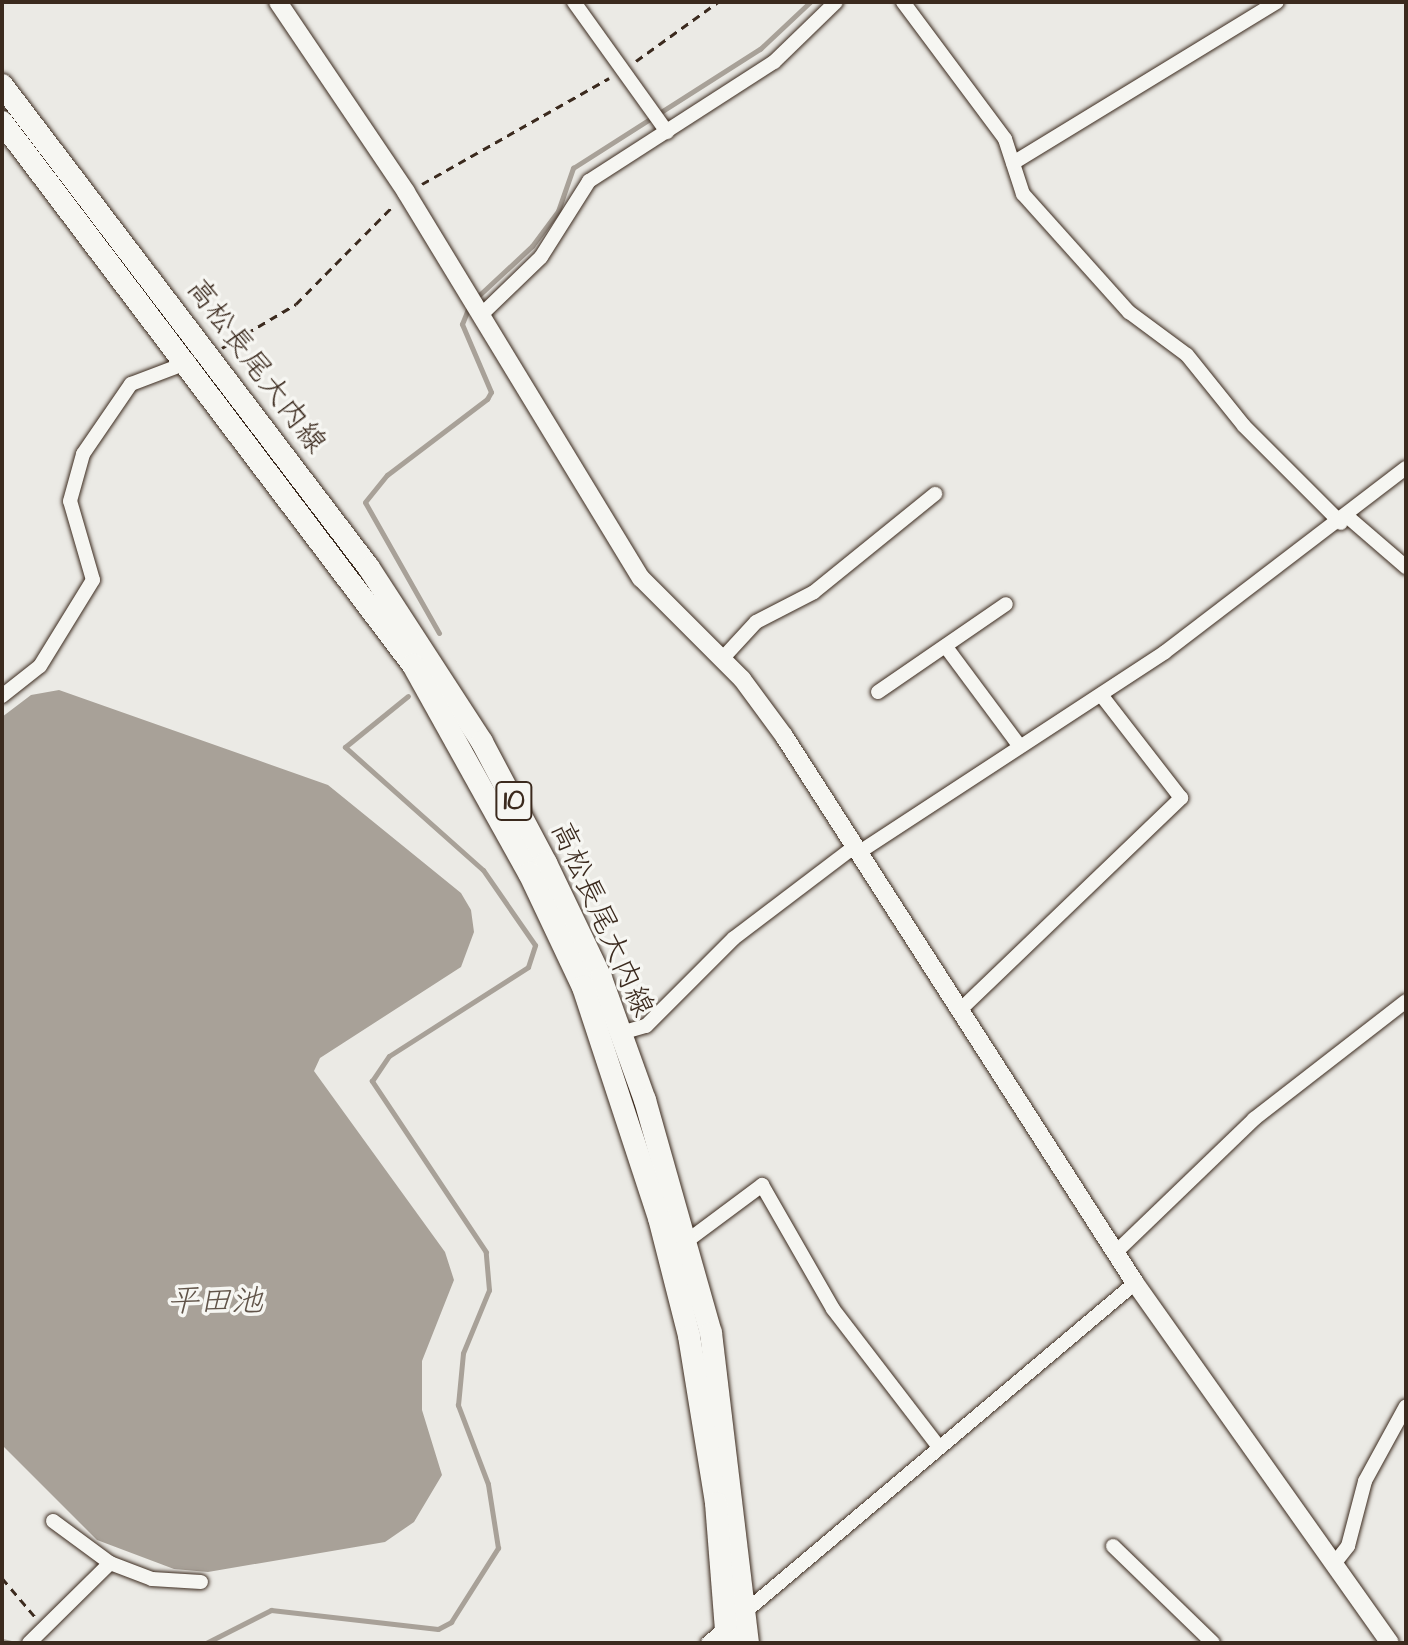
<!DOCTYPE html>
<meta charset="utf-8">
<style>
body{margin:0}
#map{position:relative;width:1408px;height:1645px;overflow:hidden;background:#ebeae5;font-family:"Architects Daughter","Klee One",sans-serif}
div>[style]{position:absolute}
.water>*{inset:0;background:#a8a198}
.stream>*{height:5px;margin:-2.5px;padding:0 2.5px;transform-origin:2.5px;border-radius:2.5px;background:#a8a198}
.path>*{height:3px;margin-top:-1.5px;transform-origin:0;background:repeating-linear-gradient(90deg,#3b2a1e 0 8px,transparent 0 14px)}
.roads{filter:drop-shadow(0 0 2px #3b2a1e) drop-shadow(0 0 2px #3b2a1e)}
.minor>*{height:14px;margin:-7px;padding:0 7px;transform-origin:7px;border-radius:7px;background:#f6f6f2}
.tertiary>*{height:18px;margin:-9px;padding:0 9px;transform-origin:9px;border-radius:9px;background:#f6f6f2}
.primary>*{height:22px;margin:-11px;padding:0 11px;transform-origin:11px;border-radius:11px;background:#f6f6f2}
span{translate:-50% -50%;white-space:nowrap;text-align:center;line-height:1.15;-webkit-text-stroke:7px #f6f6f2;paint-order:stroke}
.shield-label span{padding:2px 6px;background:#f6f6f2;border:2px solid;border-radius:6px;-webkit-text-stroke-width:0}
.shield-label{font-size:28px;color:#3b2a1e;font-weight:700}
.street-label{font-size:30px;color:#3b2a1e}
.water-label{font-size:32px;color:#615449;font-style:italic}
.frame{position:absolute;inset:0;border:4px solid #3b2a1e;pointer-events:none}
</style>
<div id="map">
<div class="water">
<i style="clip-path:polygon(59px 690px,328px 785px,461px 893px,471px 910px,474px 932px,461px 967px,320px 1058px,314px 1071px,445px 1252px,454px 1280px,422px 1361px,422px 1410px,442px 1475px,414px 1522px,385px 1542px,208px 1572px,174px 1569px,97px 1540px,2px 1445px,2px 717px,31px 695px)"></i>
</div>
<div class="stream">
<i style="left:475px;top:299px;width:78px;rotate:-42.9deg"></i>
<i style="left:532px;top:246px;width:44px;rotate:-53.4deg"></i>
<i style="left:558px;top:211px;width:46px;rotate:-70.8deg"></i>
<i style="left:573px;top:168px;width:222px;rotate:-32.5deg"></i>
<i style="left:760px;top:49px;width:69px;rotate:-43.2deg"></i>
<i style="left:439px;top:633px;width:150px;rotate:-119.5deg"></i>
<i style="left:365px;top:502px;width:35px;rotate:-51deg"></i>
<i style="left:387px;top:475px;width:126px;rotate:-37.2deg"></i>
<i style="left:487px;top:399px;width:8px;rotate:-60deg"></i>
<i style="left:491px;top:392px;width:74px;rotate:-113.1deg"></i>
<i style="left:462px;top:324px;width:18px;rotate:-68deg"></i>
<i style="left:2px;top:1641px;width:9px;rotate:13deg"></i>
<i style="left:206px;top:1643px;width:73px;rotate:-26.9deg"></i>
<i style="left:271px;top:1610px;width:168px;rotate:6.5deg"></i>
<i style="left:438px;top:1629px;width:15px;rotate:-28deg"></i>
<i style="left:451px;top:1622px;width:88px;rotate:-57.6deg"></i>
<i style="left:498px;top:1548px;width:65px;rotate:-98.9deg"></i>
<i style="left:488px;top:1484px;width:85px;rotate:-110.8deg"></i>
<i style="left:458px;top:1405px;width:52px;rotate:-84.5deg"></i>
<i style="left:463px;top:1353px;width:68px;rotate:-67.6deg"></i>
<i style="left:489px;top:1290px;width:38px;rotate:-95deg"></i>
<i style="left:486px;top:1252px;width:206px;rotate:-123.7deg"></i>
<i style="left:372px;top:1081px;width:30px;rotate:-56deg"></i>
<i style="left:389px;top:1056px;width:165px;rotate:-32.6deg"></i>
<i style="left:528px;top:967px;width:23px;rotate:-72deg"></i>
<i style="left:535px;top:945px;width:91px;rotate:-124.7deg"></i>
<i style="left:483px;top:870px;width:185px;rotate:-138.3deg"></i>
<i style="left:345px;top:747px;width:81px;rotate:-39deg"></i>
</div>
<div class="path">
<i style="left:636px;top:61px;width:101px;rotate:-35.7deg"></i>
<i style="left:422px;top:184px;width:215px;rotate:-29.5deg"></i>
<i style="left:222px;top:348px;width:86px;rotate:-30.7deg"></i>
<i style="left:296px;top:304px;width:139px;rotate:-45.3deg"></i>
<i style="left:2px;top:1578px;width:52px;rotate:49.6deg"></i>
</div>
<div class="roads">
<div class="minor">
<i style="left:574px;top:2px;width:160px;rotate:54.4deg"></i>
<i style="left:903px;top:2px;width:171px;rotate:53.3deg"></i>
<i style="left:1005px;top:139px;width:58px;rotate:71.9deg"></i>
<i style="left:1023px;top:194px;width:159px;rotate:48.1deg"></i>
<i style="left:1129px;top:312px;width:72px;rotate:36.6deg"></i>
<i style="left:1187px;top:355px;width:91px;rotate:51.2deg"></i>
<i style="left:1244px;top:426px;width:137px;rotate:45deg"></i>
<i style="left:1013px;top:163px;width:309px;rotate:-31.4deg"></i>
<i style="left:481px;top:315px;width:83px;rotate:-44deg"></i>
<i style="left:541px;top:257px;width:90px;rotate:-57.7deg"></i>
<i style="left:589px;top:181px;width:220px;rotate:-32.8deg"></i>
<i style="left:774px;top:62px;width:86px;rotate:-44.1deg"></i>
<i style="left:1348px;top:517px;width:77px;rotate:40.8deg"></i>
<i style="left:946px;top:647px;width:121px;rotate:53.4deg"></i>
<i style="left:722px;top:659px;width:50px;rotate:-47.4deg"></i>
<i style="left:756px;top:622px;width:65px;rotate:-27.3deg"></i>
<i style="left:814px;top:592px;width:156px;rotate:-39deg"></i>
<i style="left:878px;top:692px;width:155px;rotate:-34.5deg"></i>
<i style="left:2px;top:696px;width:48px;rotate:-38.3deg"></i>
<i style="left:40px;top:666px;width:101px;rotate:-58.4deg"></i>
<i style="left:93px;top:580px;width:82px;rotate:-106.2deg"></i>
<i style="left:70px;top:501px;width:49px;rotate:-74.5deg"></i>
<i style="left:83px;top:454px;width:85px;rotate:-55.6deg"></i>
<i style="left:131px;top:384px;width:62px;rotate:-20.8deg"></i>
<i style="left:858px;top:853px;width:367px;rotate:-33.2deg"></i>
<i style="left:1165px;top:652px;width:303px;rotate:-37.4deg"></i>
<i style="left:959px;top:1011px;width:308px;rotate:-43.8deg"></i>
<i style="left:1181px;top:798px;width:129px;rotate:-127.8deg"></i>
<i style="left:621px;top:1033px;width:26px;rotate:-16deg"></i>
<i style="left:646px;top:1026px;width:124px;rotate:-45deg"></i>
<i style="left:734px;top:938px;width:151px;rotate:-37.2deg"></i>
<i style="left:687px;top:1241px;width:94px;rotate:-36.7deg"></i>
<i style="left:762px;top:1185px;width:143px;rotate:60.2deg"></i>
<i style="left:833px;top:1309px;width:173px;rotate:52.5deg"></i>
<i style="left:1116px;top:1252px;width:192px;rotate:-43.9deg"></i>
<i style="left:1254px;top:1119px;width:192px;rotate:-37.8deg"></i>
<i style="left:53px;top:1521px;width:71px;rotate:36.4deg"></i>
<i style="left:110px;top:1563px;width:45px;rotate:20.9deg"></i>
<i style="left:152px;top:1579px;width:49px;rotate:3.5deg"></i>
<i style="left:1113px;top:1546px;width:139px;rotate:44.1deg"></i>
<i style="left:1334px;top:1564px;width:23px;rotate:-52deg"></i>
<i style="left:1348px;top:1546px;width:67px;rotate:-75.3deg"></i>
<i style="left:1365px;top:1481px;width:85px;rotate:-61.3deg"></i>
<i style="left:29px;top:1643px;width:114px;rotate:-44.6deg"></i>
<i style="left:708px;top:1643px;width:559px;rotate:-40.13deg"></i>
</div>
<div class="tertiary">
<i style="left:278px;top:2px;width:229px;rotate:56deg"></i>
<i style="left:406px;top:192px;width:452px;rotate:58.7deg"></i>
<i style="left:641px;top:578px;width:143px;rotate:45deg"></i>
<i style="left:742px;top:679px;width:71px;rotate:53.6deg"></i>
<i style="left:784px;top:736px;width:650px;rotate:57.31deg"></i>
<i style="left:1135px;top:1283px;width:441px;rotate:54.7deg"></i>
</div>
<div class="primary">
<i style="left:2px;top:85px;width:607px;rotate:52.77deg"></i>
<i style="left:369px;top:568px;width:207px;rotate:57deg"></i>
<i style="left:482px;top:742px;width:137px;rotate:62.1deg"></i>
<i style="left:546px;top:863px;width:127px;rotate:64.4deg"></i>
<i style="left:601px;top:978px;width:130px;rotate:70.2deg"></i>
<i style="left:645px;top:1100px;width:242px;rotate:74.2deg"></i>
<i style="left:711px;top:1333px;width:312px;rotate:83.2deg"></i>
<i style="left:2px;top:122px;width:681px;rotate:52.88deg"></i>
<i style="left:413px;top:665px;width:238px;rotate:60.9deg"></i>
<i style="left:529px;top:873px;width:126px;rotate:64.7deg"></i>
<i style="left:583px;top:987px;width:243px;rotate:71.8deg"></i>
<i style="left:659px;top:1218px;width:122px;rotate:75.7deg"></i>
<i style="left:689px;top:1336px;width:169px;rotate:80.8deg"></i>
<i style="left:716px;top:1503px;width:140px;rotate:85.5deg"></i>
</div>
</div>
<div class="shield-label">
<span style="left:514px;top:801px">10</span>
</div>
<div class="street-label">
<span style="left:256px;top:366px;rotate:53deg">高松長尾大内線</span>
<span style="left:602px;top:919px;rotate:66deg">高松長尾大内線</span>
</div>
<div class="water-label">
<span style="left:215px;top:1302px">平田池</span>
</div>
<div class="frame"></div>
</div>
